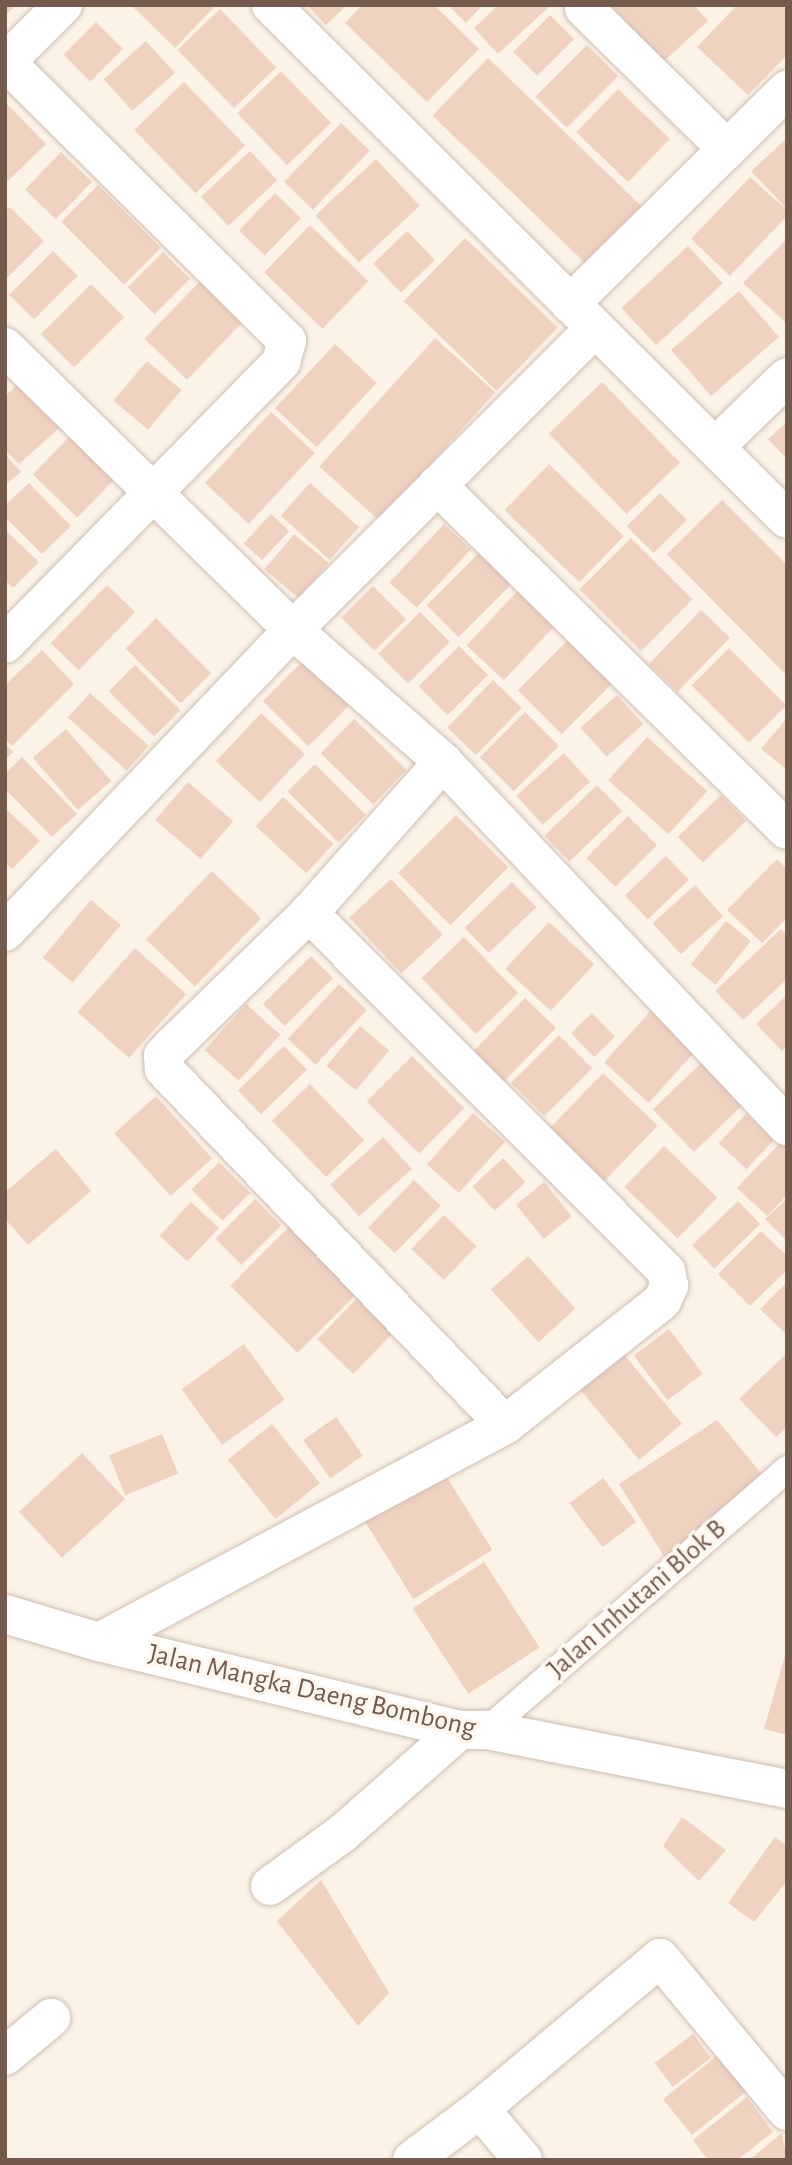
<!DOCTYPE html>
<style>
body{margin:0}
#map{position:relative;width:792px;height:2165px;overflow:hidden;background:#fbf3e7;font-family:"Alegreya Sans",sans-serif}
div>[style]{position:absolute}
.building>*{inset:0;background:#f0d2c0;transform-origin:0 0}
.roads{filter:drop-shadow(0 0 2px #cfbdb1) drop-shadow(0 0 2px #cfbdb1)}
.lane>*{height:26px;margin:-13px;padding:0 13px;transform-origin:13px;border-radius:13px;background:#fff}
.street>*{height:38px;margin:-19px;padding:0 19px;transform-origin:19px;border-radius:19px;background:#fff}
span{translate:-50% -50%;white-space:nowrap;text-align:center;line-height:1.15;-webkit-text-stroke:7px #fef7ee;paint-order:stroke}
.street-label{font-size:28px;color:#74594d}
.frame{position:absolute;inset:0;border:7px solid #74594d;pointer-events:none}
</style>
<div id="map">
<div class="building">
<i style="clip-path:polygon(5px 5px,16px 5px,5px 16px)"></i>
<i style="clip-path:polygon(131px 5px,216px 5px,175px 48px)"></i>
<i style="clip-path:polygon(307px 5px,347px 5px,326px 25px)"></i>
<i style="clip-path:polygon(362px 5px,434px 5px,479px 49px,427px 102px,345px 23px)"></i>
<i style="clip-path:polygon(448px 5px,483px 5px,466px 23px)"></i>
<i style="clip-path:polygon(498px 5px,551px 5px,498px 54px,474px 28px)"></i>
<i style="clip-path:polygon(611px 5px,694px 5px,708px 21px,663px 62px)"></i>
<i style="clip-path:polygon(737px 5px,781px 5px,787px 11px,787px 55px,748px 95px,697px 47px)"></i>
<i style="left:220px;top:9px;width:81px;height:59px;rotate:46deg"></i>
<i style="left:550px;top:15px;width:34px;height:52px;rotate:45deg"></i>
<i style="left:96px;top:22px;width:38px;height:46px;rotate:45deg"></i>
<i style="left:146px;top:41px;width:43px;height:57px;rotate:48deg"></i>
<i style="left:587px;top:45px;width:44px;height:73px;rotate:45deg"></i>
<i style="left:488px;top:58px;width:216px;height:80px;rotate:44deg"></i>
<i style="left:281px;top:71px;width:72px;height:61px;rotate:46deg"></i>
<i style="left:184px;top:82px;width:88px;height:69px;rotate:46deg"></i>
<i style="left:618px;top:89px;width:72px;height:60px;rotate:44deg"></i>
<i style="clip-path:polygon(5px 102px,46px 144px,8px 181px,5px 178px)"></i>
<i style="left:341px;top:123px;width:40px;height:82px;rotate:44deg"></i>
<i style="clip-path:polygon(785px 140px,787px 141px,787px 209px,751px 171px)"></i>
<i style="left:250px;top:151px;width:40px;height:67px;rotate:47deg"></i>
<i style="left:61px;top:152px;width:43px;height:52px;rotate:44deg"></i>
<i style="left:376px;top:159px;width:64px;height:83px;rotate:47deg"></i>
<i style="clip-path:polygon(750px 177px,787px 210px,787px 216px,730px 276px,691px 239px)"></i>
<i style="left:98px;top:185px;width:89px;height:52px;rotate:45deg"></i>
<i style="left:275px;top:193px;width:36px;height:52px;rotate:44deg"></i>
<i style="clip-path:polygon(10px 207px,44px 241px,5px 280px,5px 211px)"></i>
<i style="left:310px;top:225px;width:81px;height:66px;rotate:44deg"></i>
<i style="left:407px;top:231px;width:40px;height:47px;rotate:46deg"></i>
<i style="left:465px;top:238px;width:129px;height:88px;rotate:44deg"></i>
<i style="clip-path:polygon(787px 239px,787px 324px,743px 283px)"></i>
<i style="left:688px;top:246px;width:51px;height:91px;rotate:47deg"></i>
<i style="left:53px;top:251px;width:35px;height:62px;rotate:45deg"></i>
<i style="left:163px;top:252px;width:38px;height:50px;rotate:45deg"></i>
<i style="left:207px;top:274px;width:59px;height:90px;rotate:44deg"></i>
<i style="left:91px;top:284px;width:47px;height:71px;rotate:45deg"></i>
<i style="left:739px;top:291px;width:61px;height:90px;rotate:49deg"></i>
<i style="left:435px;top:338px;width:81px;height:173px;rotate:42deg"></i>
<i style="left:335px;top:344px;width:57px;height:88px;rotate:43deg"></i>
<i style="left:147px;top:361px;width:45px;height:52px;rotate:40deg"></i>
<i style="clip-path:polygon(25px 378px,66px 422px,19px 464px,5px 450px,5px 396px)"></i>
<i style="left:602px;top:382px;width:112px;height:74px;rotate:46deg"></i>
<i style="left:271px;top:412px;width:60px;height:97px;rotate:43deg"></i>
<i style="clip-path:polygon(787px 422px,787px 459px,768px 439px)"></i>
<i style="left:71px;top:435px;width:62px;height:55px;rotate:44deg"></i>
<i style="clip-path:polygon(5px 454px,21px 472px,5px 485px)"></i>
<i style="left:549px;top:464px;width:104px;height:64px;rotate:44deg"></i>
<i style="clip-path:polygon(29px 483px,71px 526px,42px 554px,5px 517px,5px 505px)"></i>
<i style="left:310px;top:483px;width:66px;height:44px;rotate:42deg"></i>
<i style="left:660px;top:493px;width:38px;height:47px;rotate:45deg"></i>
<i style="clip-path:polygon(722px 500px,787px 565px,787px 676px,667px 554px)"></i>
<i style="left:271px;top:514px;width:25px;height:40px;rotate:43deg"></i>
<i style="left:444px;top:524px;width:37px;height:80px;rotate:43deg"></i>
<i style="clip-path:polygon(5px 530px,39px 562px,13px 588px,5px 580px)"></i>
<i style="left:294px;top:534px;width:45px;height:46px;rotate:40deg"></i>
<i style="left:631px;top:538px;width:87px;height:73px;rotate:45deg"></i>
<i style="left:479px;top:553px;width:45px;height:74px;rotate:45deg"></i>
<i style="left:107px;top:585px;width:39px;height:81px;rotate:44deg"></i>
<i style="left:373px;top:586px;width:47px;height:45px;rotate:45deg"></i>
<i style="left:521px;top:587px;width:51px;height:80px;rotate:43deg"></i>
<i style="left:701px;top:610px;width:40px;height:75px;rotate:44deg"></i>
<i style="left:420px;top:612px;width:42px;height:59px;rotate:45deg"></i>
<i style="left:156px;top:618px;width:78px;height:43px;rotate:45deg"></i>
<i style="left:568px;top:640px;width:62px;height:71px;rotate:45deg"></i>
<i style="left:459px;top:646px;width:41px;height:57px;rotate:45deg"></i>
<i style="left:729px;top:648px;width:81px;height:53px;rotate:45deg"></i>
<i style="clip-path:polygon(42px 650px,74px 684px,12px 746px,5px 739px,5px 685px)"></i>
<i style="left:304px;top:660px;width:64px;height:58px;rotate:45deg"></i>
<i style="left:135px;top:665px;width:64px;height:37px;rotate:45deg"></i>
<i style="left:493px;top:680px;width:40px;height:66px;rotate:44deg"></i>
<i style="left:90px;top:693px;width:79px;height:33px;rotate:42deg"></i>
<i style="left:617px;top:695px;width:39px;height:49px;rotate:48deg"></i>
<i style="left:525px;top:712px;width:48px;height:64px;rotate:45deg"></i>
<i style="left:261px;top:713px;width:60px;height:66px;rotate:43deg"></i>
<i style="clip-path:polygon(787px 718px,787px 770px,761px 749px)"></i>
<i style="left:354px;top:719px;width:73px;height:48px;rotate:44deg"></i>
<i style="left:66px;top:729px;width:69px;height:44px;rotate:49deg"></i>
<i style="left:647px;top:737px;width:81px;height:58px;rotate:42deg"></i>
<i style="clip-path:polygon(5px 744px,13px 752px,5px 760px)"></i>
<i style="left:564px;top:753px;width:39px;height:64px;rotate:48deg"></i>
<i style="clip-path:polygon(22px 757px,77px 814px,52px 837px,5px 789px,5px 774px)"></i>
<i style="left:315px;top:764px;width:72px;height:39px;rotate:45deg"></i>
<i style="left:188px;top:782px;width:60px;height:50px;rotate:41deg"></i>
<i style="left:597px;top:785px;width:36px;height:73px;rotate:46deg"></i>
<i style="left:721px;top:795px;width:36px;height:60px;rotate:46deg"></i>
<i style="left:283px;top:797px;width:69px;height:40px;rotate:43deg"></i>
<i style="clip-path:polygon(5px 808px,40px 841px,12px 869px,5px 863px)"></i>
<i style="left:456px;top:815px;width:74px;height:82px;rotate:45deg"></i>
<i style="left:628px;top:816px;width:41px;height:59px;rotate:45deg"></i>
<i style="left:666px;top:856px;width:33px;height:57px;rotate:46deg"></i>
<i style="clip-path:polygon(777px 859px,787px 869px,787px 918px,762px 943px,727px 910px)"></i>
<i style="left:212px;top:871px;width:68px;height:95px;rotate:44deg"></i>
<i style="left:391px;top:879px;width:76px;height:57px;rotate:47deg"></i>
<i style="left:512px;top:882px;width:35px;height:66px;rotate:46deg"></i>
<i style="left:695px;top:885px;width:42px;height:57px;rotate:48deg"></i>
<i style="left:91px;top:900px;width:39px;height:75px;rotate:40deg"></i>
<i style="left:726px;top:921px;width:32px;height:56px;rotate:39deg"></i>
<i style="left:549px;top:922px;width:62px;height:64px;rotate:43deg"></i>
<i style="clip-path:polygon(781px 929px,787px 935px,787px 979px,743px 1020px,715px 991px)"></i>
<i style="left:464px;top:937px;width:78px;height:59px;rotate:46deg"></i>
<i style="left:135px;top:948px;width:69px;height:86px;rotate:42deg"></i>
<i style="left:311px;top:956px;width:31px;height:68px;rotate:45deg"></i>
<i style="left:339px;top:984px;width:38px;height:75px;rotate:43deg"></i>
<i style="clip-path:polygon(787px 995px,787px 1046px,782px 1051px,756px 1024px)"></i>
<i style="left:525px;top:998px;width:43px;height:74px;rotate:44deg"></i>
<i style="left:246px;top:1004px;width:46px;height:62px;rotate:42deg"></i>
<i style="left:655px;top:1006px;width:60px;height:76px;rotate:42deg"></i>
<i style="left:592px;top:1013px;width:33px;height:29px;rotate:46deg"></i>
<i style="left:360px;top:1026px;width:38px;height:52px;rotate:40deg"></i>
<i style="left:559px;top:1035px;width:47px;height:68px;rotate:45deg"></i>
<i style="left:284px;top:1046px;width:33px;height:64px;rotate:46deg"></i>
<i style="left:412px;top:1056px;width:74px;height:64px;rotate:45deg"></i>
<i style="left:701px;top:1063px;width:59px;height:67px;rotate:46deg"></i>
<i style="left:603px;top:1073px;width:76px;height:76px;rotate:44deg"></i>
<i style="left:310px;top:1084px;width:78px;height:53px;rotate:46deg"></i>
<i style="left:156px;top:1096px;width:84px;height:56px;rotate:48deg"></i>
<i style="left:473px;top:1113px;width:43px;height:69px;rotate:42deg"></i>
<i style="left:746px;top:1114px;width:38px;height:40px;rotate:43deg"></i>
<i style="left:383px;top:1137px;width:43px;height:71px;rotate:48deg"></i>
<i style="clip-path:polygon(782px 1141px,787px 1145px,787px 1195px,767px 1216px,737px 1188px)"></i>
<i style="left:664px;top:1146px;width:74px;height:57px;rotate:44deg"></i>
<i style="clip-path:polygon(56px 1149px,91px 1191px,28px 1245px,5px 1219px,5px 1192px)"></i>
<i style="left:503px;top:1158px;width:33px;height:42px;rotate:47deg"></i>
<i style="left:219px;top:1162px;width:44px;height:39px;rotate:45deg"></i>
<i style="left:414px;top:1180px;width:37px;height:66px;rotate:44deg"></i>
<i style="left:544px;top:1182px;width:44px;height:36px;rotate:51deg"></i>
<i style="left:255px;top:1199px;width:37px;height:56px;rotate:45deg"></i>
<i style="clip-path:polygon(787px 1199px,787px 1241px,765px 1219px)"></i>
<i style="left:738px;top:1201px;width:32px;height:64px;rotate:46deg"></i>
<i style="left:191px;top:1202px;width:38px;height:46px;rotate:43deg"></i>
<i style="left:444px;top:1215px;width:45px;height:47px;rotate:44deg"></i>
<i style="left:294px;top:1222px;width:95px;height:90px;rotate:45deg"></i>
<i style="clip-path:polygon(761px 1231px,787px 1256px,787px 1270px,750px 1306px,718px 1274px)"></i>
<i style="left:528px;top:1256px;width:71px;height:50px;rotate:48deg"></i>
<i style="clip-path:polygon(787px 1282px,787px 1335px,760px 1309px)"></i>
<i style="left:359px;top:1296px;width:50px;height:60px;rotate:44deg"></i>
<i style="left:669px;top:1329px;width:56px;height:44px;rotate:53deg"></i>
<i style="left:244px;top:1344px;width:69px;height:77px;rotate:54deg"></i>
<i style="left:621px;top:1351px;width:95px;height:56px;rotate:50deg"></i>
<i style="clip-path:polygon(787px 1353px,787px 1427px,776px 1437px,739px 1399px)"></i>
<i style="left:336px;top:1417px;width:47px;height:40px;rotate:55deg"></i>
<i style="clip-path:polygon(717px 1420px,765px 1478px,667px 1561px,619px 1484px)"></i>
<i style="left:272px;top:1424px;width:76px;height:57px;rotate:51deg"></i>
<i style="left:162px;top:1434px;width:43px;height:57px;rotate:68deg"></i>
<i style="left:82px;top:1453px;width:63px;height:86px;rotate:47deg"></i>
<i style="left:443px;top:1471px;width:93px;height:93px;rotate:58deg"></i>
<i style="left:603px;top:1478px;width:55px;height:42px;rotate:53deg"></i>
<i style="left:484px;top:1562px;width:102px;height:85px;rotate:57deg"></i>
<i style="clip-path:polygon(786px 1652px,787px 1652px,787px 1735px,764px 1729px)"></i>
<i style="clip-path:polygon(682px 1817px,726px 1850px,699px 1881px,663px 1846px)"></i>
<i style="clip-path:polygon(775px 1837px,787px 1846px,787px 1881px,754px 1922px,728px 1903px)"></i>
<i style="clip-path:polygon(321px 1880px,389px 1993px,358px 2026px,277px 1921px)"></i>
<i style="left:693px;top:2034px;width:30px;height:48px;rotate:53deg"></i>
<i style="left:719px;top:2054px;width:46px;height:72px;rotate:51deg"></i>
<i style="clip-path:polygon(747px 2097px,773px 2132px,737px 2160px,708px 2160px,693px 2140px)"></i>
<i style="clip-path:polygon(782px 2133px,787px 2160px,749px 2160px)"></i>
</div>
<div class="roads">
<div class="lane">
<i style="left:487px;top:1730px;width:398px;rotate:-41deg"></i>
</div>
<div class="street">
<i style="left:271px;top:5px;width:728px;rotate:44.89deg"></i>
<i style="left:584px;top:8px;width:201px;rotate:44.6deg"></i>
<i style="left:570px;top:304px;width:305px;rotate:-44.6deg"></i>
<i style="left:5px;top:347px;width:404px;rotate:44.5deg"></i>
<i style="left:293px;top:630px;width:200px;rotate:41.3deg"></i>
<i style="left:443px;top:762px;width:501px;rotate:46.62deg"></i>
<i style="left:715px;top:447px;width:100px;rotate:-44.2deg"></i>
<i style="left:437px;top:485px;width:491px;rotate:44.6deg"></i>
<i style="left:5px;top:644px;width:395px;rotate:-45.6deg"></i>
<i style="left:281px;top:362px;width:22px;rotate:-74deg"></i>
<i style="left:287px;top:341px;width:396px;rotate:-135.2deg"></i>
<i style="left:6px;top:62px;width:81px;rotate:-45deg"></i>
<i style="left:309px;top:913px;width:192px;rotate:135.8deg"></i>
<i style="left:171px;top:1047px;width:12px;rotate:132deg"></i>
<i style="left:163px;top:1056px;width:13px;rotate:86deg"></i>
<i style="left:164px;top:1069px;width:493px;rotate:46.2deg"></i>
<i style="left:5px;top:932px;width:417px;rotate:-46.4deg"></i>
<i style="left:293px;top:630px;width:424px;rotate:-45deg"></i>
<i style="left:5px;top:1614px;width:98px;rotate:16.6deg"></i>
<i style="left:99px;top:1642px;width:372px;rotate:13.7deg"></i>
<i style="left:460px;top:1730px;width:27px"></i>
<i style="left:487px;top:1730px;width:306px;rotate:11.1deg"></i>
<i style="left:99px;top:1642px;width:460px;rotate:-28.1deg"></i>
<i style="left:505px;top:1425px;width:200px;rotate:-38.3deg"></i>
<i style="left:662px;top:1301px;width:17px;rotate:-65deg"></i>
<i style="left:669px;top:1286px;width:15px;rotate:-101deg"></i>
<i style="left:666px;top:1271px;width:506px;rotate:-134.92deg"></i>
<i style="left:309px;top:913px;width:202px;rotate:-48.4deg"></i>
<i style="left:270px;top:1886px;width:90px;rotate:-36deg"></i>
<i style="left:343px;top:1833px;width:156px;rotate:-41.4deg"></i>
<i style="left:5px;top:2056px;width:60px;rotate:-39.6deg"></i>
<i style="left:480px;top:2109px;width:67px;rotate:49.9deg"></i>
<i style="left:412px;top:2160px;width:85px;rotate:-36.9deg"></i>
<i style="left:480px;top:2109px;width:235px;rotate:-40deg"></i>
<i style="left:660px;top:1958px;width:199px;rotate:50.3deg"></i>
</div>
</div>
<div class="street-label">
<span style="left:637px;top:1599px;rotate:-41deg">Jalan Inhutani Blok B</span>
<span style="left:312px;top:1691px;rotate:13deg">Jalan Mangka Daeng Bombong</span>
</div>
<div class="frame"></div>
</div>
